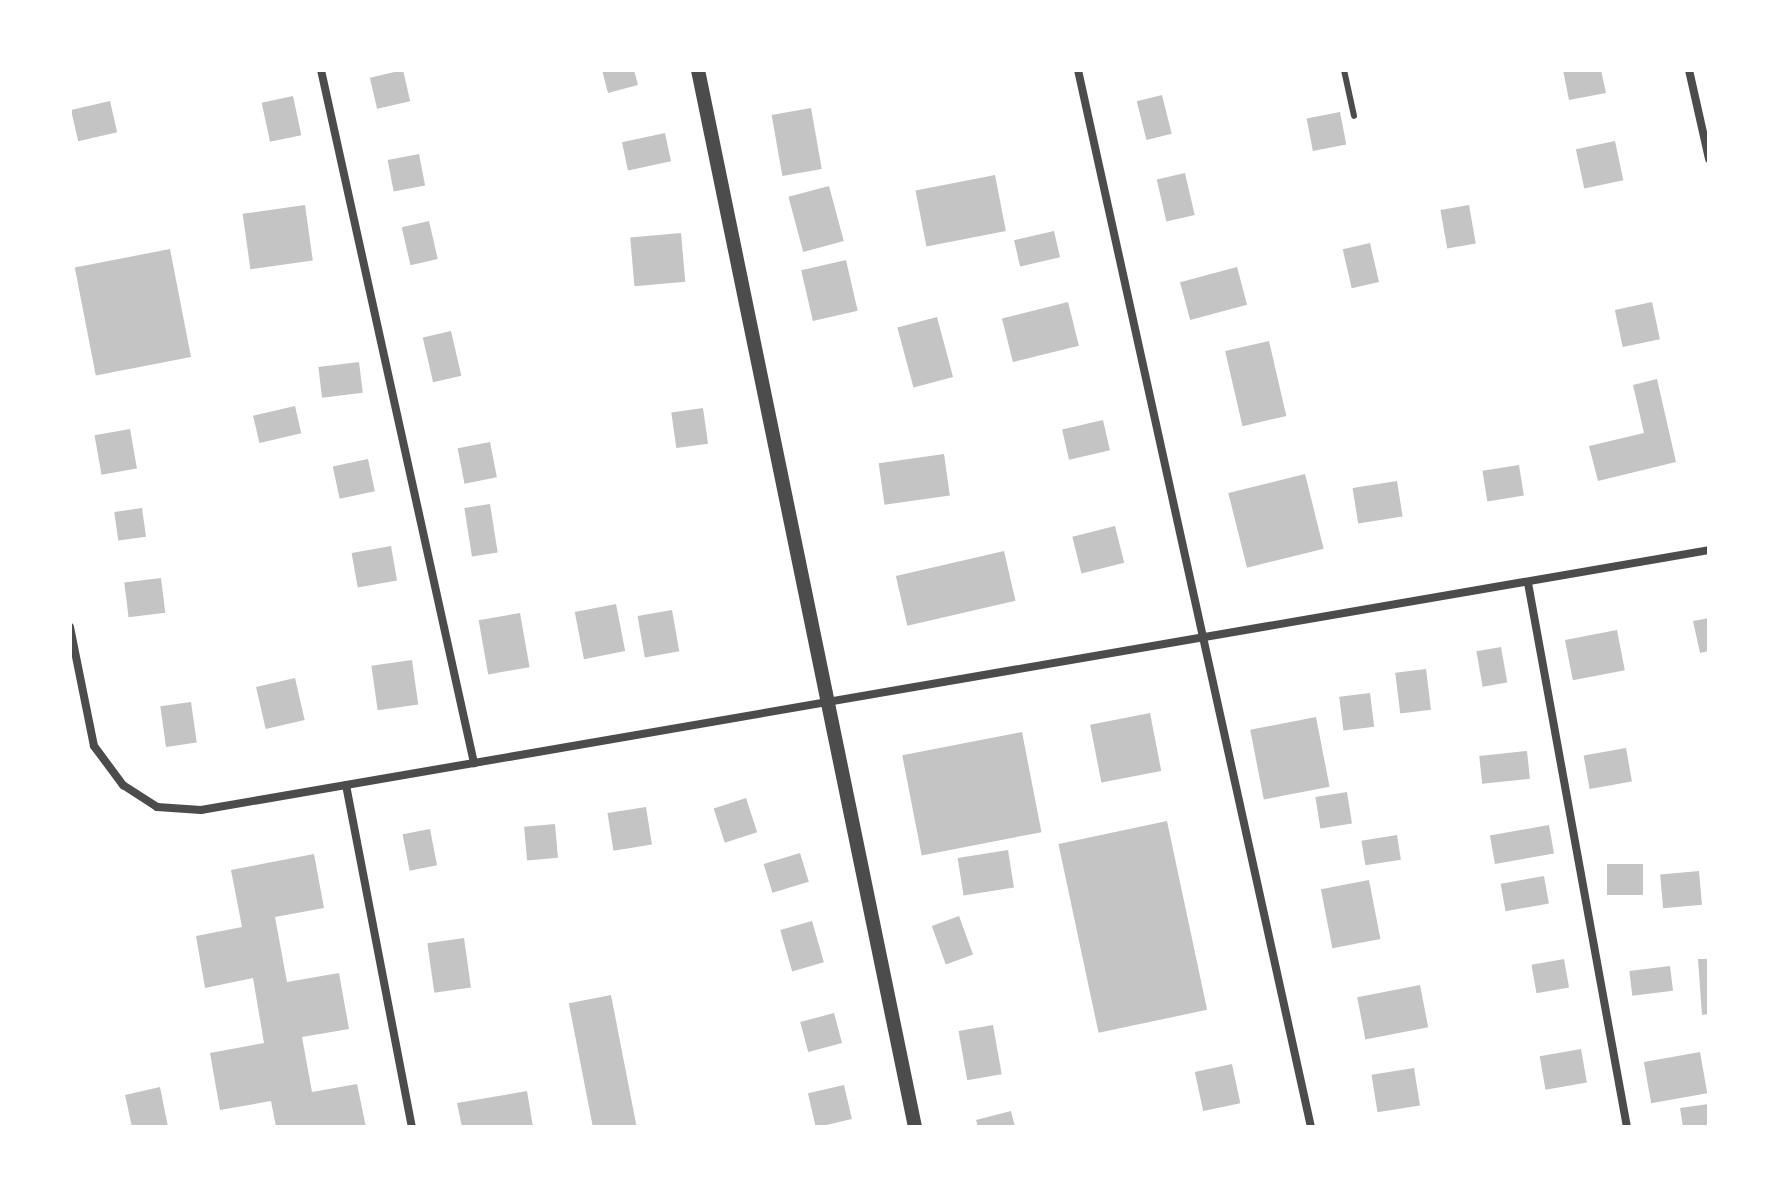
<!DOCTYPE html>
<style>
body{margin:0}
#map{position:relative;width:1779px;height:1197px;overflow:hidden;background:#fff;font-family:Raleway,sans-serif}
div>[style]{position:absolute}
.building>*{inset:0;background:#c4c4c4;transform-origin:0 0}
.service>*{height:6px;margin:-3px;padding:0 3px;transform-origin:3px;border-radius:3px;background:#4c4c4c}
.minor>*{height:8px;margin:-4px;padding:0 4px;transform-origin:4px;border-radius:4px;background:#4c4c4c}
.tertiary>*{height:14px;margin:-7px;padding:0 7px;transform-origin:7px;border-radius:7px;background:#4c4c4c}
span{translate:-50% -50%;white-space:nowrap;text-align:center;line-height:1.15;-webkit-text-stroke:6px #fff;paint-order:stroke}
.frame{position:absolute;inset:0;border:72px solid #fff;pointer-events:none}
</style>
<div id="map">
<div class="building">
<i style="left:403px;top:70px;width:32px;height:34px;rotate:77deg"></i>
<i style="clip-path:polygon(602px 70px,634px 70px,638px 85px,608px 93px)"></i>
<i style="clip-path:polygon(1563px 70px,1601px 70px,1606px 93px,1569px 100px)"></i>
<i style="left:1162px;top:95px;width:40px;height:26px;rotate:76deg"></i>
<i style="left:293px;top:96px;width:40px;height:32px;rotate:78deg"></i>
<i style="left:110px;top:101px;width:32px;height:40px;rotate:77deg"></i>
<i style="left:811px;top:108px;width:62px;height:40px;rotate:80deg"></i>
<i style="left:1340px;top:112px;width:33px;height:34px;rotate:79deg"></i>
<i style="left:665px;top:133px;width:29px;height:44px;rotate:78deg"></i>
<i style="left:1615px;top:141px;width:40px;height:40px;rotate:78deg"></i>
<i style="left:419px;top:154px;width:32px;height:32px;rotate:79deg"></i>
<i style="left:1185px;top:173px;width:43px;height:29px;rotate:77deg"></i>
<i style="left:995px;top:175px;width:57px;height:81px;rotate:79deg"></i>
<i style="left:829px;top:186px;width:57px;height:42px;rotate:75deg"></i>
<i style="left:305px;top:205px;width:56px;height:63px;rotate:82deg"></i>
<i style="left:1469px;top:205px;width:39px;height:29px;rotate:80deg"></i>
<i style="left:429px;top:221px;width:39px;height:28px;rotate:77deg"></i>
<i style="left:1054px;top:231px;width:27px;height:41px;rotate:77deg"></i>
<i style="left:681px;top:233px;width:49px;height:51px;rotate:85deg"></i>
<i style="left:1370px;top:243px;width:40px;height:28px;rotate:77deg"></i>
<i style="left:170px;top:249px;width:110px;height:97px;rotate:79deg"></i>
<i style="left:846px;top:260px;width:52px;height:46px;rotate:77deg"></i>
<i style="left:1237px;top:267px;width:39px;height:59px;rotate:75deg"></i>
<i style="left:1068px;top:302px;width:45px;height:68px;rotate:76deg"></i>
<i style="left:1652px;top:302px;width:38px;height:38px;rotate:78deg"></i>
<i style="left:937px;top:317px;width:62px;height:41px;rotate:75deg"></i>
<i style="left:451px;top:331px;width:46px;height:29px;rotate:77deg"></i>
<i style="left:1269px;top:341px;width:77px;height:45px;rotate:77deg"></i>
<i style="left:359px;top:362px;width:31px;height:41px;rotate:83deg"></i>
<i style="clip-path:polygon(1657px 379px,1676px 462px,1598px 481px,1589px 446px,1644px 433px,1633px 385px)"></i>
<i style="left:295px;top:406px;width:28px;height:43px;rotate:77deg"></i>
<i style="left:703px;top:408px;width:36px;height:32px;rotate:82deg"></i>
<i style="left:1103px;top:420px;width:31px;height:42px;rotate:77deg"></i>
<i style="left:130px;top:429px;width:40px;height:36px;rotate:80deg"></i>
<i style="left:490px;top:442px;width:36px;height:33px;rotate:79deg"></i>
<i style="left:944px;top:454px;width:42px;height:66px;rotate:82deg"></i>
<i style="left:368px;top:459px;width:33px;height:36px;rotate:78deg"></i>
<i style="left:1519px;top:465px;width:31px;height:37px;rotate:81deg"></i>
<i style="left:1305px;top:474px;width:77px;height:79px;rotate:76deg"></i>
<i style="left:1397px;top:481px;width:36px;height:45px;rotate:81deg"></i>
<i style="left:490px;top:504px;width:49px;height:26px;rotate:81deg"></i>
<i style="left:142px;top:508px;width:29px;height:28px;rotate:82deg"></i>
<i style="left:1115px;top:526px;width:38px;height:44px;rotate:76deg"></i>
<i style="left:391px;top:546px;width:35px;height:40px;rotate:80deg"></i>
<i style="left:1004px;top:551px;width:51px;height:111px;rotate:77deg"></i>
<i style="left:161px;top:578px;width:35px;height:37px;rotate:83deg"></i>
<i style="left:616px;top:604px;width:48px;height:42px;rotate:79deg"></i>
<i style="left:672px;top:610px;width:42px;height:35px;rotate:80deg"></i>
<i style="left:520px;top:613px;width:55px;height:42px;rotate:80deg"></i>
<i style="clip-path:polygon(1709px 618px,1709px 651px,1700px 653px,1693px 621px)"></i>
<i style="left:1617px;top:630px;width:41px;height:53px;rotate:79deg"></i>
<i style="left:1501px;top:647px;width:36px;height:25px;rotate:80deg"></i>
<i style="left:412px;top:660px;width:45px;height:41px;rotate:82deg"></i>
<i style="left:1426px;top:669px;width:41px;height:31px;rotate:83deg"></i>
<i style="left:295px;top:678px;width:43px;height:40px;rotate:77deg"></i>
<i style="left:1370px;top:693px;width:34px;height:31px;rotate:83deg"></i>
<i style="left:191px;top:702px;width:41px;height:31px;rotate:82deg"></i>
<i style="left:1150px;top:713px;width:59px;height:61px;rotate:79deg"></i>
<i style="left:1316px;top:717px;width:71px;height:67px;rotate:79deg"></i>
<i style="left:1022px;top:732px;width:102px;height:122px;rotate:79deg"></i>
<i style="left:1626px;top:748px;width:34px;height:43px;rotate:80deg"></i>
<i style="left:1527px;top:751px;width:28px;height:48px;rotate:84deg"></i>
<i style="left:1347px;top:792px;width:32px;height:32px;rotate:81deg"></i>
<i style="left:746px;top:798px;width:36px;height:34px;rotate:72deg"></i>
<i style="left:646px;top:807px;width:38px;height:39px;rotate:81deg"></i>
<i style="left:1167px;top:821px;width:193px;height:111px;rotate:78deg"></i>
<i style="left:555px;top:824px;width:34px;height:31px;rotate:85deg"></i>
<i style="left:1549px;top:825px;width:29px;height:60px;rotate:80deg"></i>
<i style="left:430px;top:829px;width:37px;height:28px;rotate:79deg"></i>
<i style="left:1397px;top:835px;width:25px;height:36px;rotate:81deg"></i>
<i style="left:1008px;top:850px;width:38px;height:51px;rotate:81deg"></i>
<i style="left:800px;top:853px;width:30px;height:38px;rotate:73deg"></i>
<i style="clip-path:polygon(314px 854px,324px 908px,275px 917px,287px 982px,339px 973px,349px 1029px,302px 1037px,312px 1092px,357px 1084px,366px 1127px,276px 1127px,271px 1101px,220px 1110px,210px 1053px,264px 1043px,253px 978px,205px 988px,196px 936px,242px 927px,231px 870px)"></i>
<i style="left:1607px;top:864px;width:36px;height:31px"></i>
<i style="left:1699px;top:871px;width:34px;height:39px;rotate:85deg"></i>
<i style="left:1544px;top:876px;width:28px;height:44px;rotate:80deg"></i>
<i style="left:1369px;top:880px;width:60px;height:49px;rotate:79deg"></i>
<i style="left:959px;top:916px;width:41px;height:29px;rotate:70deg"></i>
<i style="left:812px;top:921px;width:43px;height:33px;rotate:74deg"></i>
<i style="left:464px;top:938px;width:50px;height:37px;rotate:82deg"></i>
<i style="left:1564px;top:959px;width:29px;height:33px;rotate:80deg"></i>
<i style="clip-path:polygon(1698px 959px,1709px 959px,1709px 1014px,1702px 1015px)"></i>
<i style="left:1670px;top:966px;width:25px;height:41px;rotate:83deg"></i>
<i style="left:1420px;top:985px;width:43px;height:64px;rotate:79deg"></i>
<i style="left:611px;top:995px;width:134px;height:43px;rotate:79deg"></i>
<i style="left:834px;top:1013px;width:31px;height:35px;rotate:75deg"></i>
<i style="left:993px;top:1025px;width:50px;height:35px;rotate:80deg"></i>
<i style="left:1581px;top:1049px;width:34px;height:42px;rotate:80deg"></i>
<i style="left:1700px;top:1052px;width:42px;height:57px;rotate:80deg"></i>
<i style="left:1232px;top:1064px;width:40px;height:38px;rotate:78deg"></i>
<i style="left:1414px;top:1068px;width:38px;height:43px;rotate:81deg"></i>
<i style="left:844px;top:1085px;width:35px;height:37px;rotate:77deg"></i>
<i style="clip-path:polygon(160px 1087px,168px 1127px,132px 1127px,125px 1095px)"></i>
<i style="clip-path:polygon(527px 1091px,533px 1127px,462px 1127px,457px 1103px)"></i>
<i style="clip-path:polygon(1709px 1104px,1709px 1127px,1683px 1127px,1680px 1108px)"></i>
<i style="clip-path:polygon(1011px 1111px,1015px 1127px,978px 1127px,976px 1120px)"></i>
</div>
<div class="service">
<i style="left:1344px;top:70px;width:47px;rotate:77.7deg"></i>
</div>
<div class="minor">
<i style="left:321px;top:70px;width:710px;rotate:77.55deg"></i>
<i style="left:1078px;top:70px;width:1082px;rotate:77.57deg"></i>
<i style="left:1689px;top:70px;width:91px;rotate:77.3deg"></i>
<i style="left:1528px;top:583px;width:553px;rotate:79.69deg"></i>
<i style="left:70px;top:627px;width:121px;rotate:78.6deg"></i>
<i style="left:94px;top:746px;width:49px;rotate:53.4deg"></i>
<i style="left:123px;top:785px;width:40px;rotate:32.9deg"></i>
<i style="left:157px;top:807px;width:44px;rotate:3.9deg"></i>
<i style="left:201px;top:810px;width:1530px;rotate:-9.78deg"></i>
<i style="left:346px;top:785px;width:348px;rotate:79.1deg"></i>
</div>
<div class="tertiary">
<i style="left:698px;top:70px;width:1079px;rotate:78.4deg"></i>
</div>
<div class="frame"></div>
</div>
